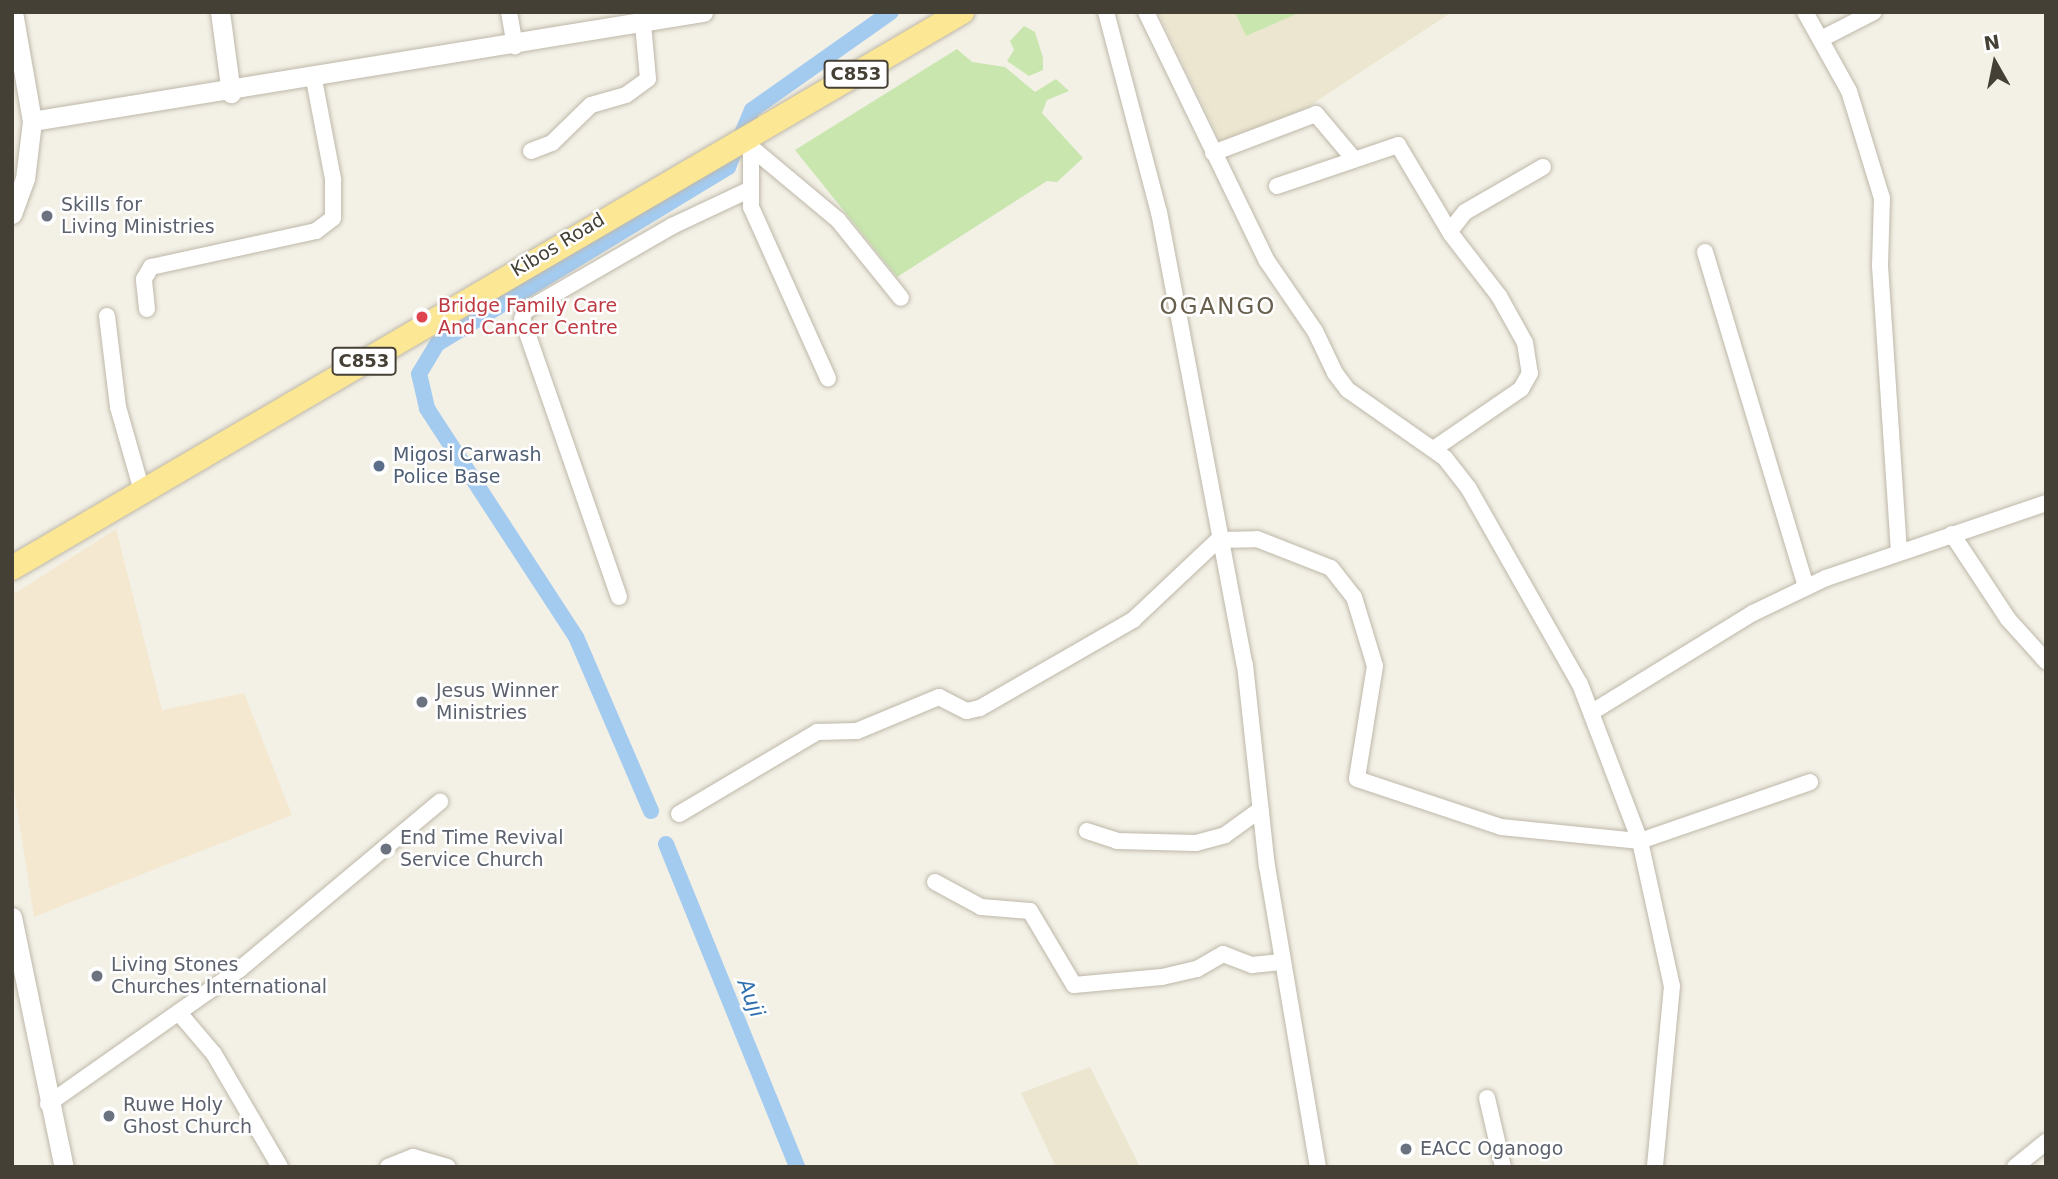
<!DOCTYPE html>
<style>
body{margin:0}
#map{position:relative;width:2058px;height:1179px;overflow:hidden;background:#f3f0e6;font-family:"DejaVu Sans",sans-serif}
div>[style]{position:absolute}
.commercial>*{inset:0;background:#f4e8d1}
.education>*{inset:0;background:#ece6d0}
.green>*{inset:0;background:#c9e6af}
.canal>*{height:16px;margin:-8px;padding:0 8px;transform-origin:8px;border-radius:8px;background:#a3caef}
.roads{filter:drop-shadow(0 0 2px #beb8a9) drop-shadow(0 0 2px #beb8a9)}
.minor>*{height:16px;margin:-8px;padding:0 8px;transform-origin:8px;border-radius:8px;background:#fff}
.tertiary>*{height:19px;margin:-9.5px;padding:0 9.5px;transform-origin:9.5px;border-radius:9.5px;background:#fff}
.primary>*{height:24px;margin:-12px;padding:0 12px;transform-origin:12px;border-radius:12px;background:#fce795}
.dots>*{width:19px;height:19px;translate:-50% -50%;box-sizing:border-box;border:4px solid #fff;border-radius:50%}
span{translate:-50% -50%;white-space:nowrap;text-align:center;line-height:1.15;-webkit-text-stroke:5px #fff;paint-order:stroke}
.shield-label span{padding:2px 5px;background:#fff;border:2px solid;border-radius:5px;-webkit-text-stroke-width:0}
.shield-label{font-size:18px;color:#454035;font-weight:700}
.worship-label{font-size:19px;color:#5b616d}
.left{translate:0 -50%;text-align:left}
.street-label{font-size:19px;color:#454035}
.health-label{font-size:19px;color:#be3a42}
.service-label{font-size:19px;color:#4e5e75}
.water-label{font-size:21px;color:#3070af;font-style:italic}
.quarter-label{font-size:23px;color:#685f4d;letter-spacing:2px}
.frame{position:absolute;inset:0;border:14px solid #454035;pointer-events:none}
.north{position:absolute;left:1960px;top:28px;width:70px;height:70px;-webkit-text-stroke:5px #fff;paint-order:stroke;rotate:351deg;font-size:19px;font-weight:700;line-height:28px;text-align:center;color:#454035}
.north::after{content:'';display:block;margin:auto;width:24px;height:32px;background:#454035;clip-path:polygon(50% 0,100% 100%,50% 72%,0 100%)}
</style>
<div id="map">
<div class="commercial">
<i style="clip-path:polygon(116px 529px,162px 710px,244px 693px,292px 815px,34px 917px,12px 777px,12px 595px)"></i>
</div>
<div class="education">
<i style="clip-path:polygon(1158px 12px,1452px 12px,1303px 110px,1223px 147px)"></i>
<i style="clip-path:polygon(1090px 1067px,1139px 1165px,1138px 1167px,1056px 1167px,1021px 1093px)"></i>
</div>
<div class="green">
<i style="clip-path:polygon(1235px 12px,1301px 12px,1246px 36px)"></i>
<i style="clip-path:polygon(1024px 26px,1035px 32px,1043px 58px,1043px 70px,1029px 76px,1007px 61px,1014px 50px,1010px 41px)"></i>
<i style="clip-path:polygon(957px 49px,972px 62px,1005px 67px,1035px 92px,1056px 79px,1069px 91px,1047px 100px,1042px 113px,1083px 158px,1057px 182px,1047px 181px,897px 277px,795px 150px)"></i>
</div>
<div class="canal">
<i style="left:651px;top:811px;width:189px;rotate:-113.3deg"></i>
<i style="left:576px;top:637px;width:273px;rotate:-123.1deg"></i>
<i style="left:427px;top:408px;width:35px;rotate:-103deg"></i>
<i style="left:419px;top:374px;width:35px;rotate:-59deg"></i>
<i style="left:437px;top:344px;width:341px;rotate:-31.3deg"></i>
<i style="left:728px;top:167px;width:62px;rotate:-67.2deg"></i>
<i style="left:752px;top:110px;width:170px;rotate:-35.2deg"></i>
<i style="left:666px;top:844px;width:349px;rotate:67.9deg"></i>
</div>
<div class="roads">
<div class="minor">
<i style="left:509px;top:12px;width:35px;rotate:80deg"></i>
<i style="left:1106px;top:12px;width:207px;rotate:75.2deg"></i>
<i style="left:1159px;top:212px;width:461px;rotate:79.3deg"></i>
<i style="left:1245px;top:665px;width:202px;rotate:83.8deg"></i>
<i style="left:1267px;top:866px;width:305px;rotate:80.4deg"></i>
<i style="left:1146px;top:12px;width:277px;rotate:64.1deg"></i>
<i style="left:1267px;top:261px;width:85px;rotate:55.6deg"></i>
<i style="left:1315px;top:331px;width:47px;rotate:64.5deg"></i>
<i style="left:1335px;top:373px;width:21px;rotate:53deg"></i>
<i style="left:1348px;top:390px;width:118px;rotate:35deg"></i>
<i style="left:1445px;top:458px;width:39px;rotate:52deg"></i>
<i style="left:1469px;top:489px;width:224px;rotate:60.4deg"></i>
<i style="left:1580px;top:684px;width:168px;rotate:69.1deg"></i>
<i style="left:1640px;top:841px;width:148px;rotate:77.6deg"></i>
<i style="left:1672px;top:986px;width:182px;rotate:95.4deg"></i>
<i style="left:1805px;top:12px;width:90px;rotate:60.9deg"></i>
<i style="left:1849px;top:91px;width:112px;rotate:72.9deg"></i>
<i style="left:1882px;top:198px;width:68px;rotate:91.7deg"></i>
<i style="left:1880px;top:266px;width:286px;rotate:86.2deg"></i>
<i style="left:1821px;top:39px;width:59px;rotate:-27deg"></i>
<i style="left:751px;top:133px;width:74px;rotate:90deg"></i>
<i style="left:751px;top:207px;width:188px;rotate:65.8deg"></i>
<i style="left:753px;top:149px;width:111px;rotate:39.9deg"></i>
<i style="left:838px;top:220px;width:100px;rotate:51.1deg"></i>
<i style="left:531px;top:151px;width:22px;rotate:-21deg"></i>
<i style="left:552px;top:143px;width:54px;rotate:-44.3deg"></i>
<i style="left:591px;top:105px;width:36px;rotate:-16deg"></i>
<i style="left:626px;top:95px;width:27px;rotate:-36deg"></i>
<i style="left:648px;top:79px;width:55px;rotate:-95.2deg"></i>
<i style="left:1213px;top:153px;width:110px;rotate:-20.7deg"></i>
<i style="left:1316px;top:114px;width:57px;rotate:49.9deg"></i>
<i style="left:1277px;top:186px;width:128px;rotate:-18.7deg"></i>
<i style="left:1398px;top:145px;width:104px;rotate:59.2deg"></i>
<i style="left:1451px;top:234px;width:78px;rotate:52.3deg"></i>
<i style="left:1499px;top:296px;width:54px;rotate:61deg"></i>
<i style="left:1525px;top:343px;width:30px;rotate:81deg"></i>
<i style="left:1530px;top:373px;width:18px;rotate:119deg"></i>
<i style="left:1521px;top:389px;width:104px;rotate:145.5deg"></i>
<i style="left:1450px;top:231px;width:24px;rotate:-52deg"></i>
<i style="left:1465px;top:212px;width:90px;rotate:-30deg"></i>
<i style="left:1705px;top:252px;width:350px;rotate:73.2deg"></i>
<i style="left:147px;top:309px;width:30px;rotate:-96deg"></i>
<i style="left:144px;top:279px;width:14px;rotate:-60deg"></i>
<i style="left:151px;top:267px;width:169px;rotate:-12.3deg"></i>
<i style="left:316px;top:231px;width:21px;rotate:-37deg"></i>
<i style="left:333px;top:218px;width:39px;rotate:-90deg"></i>
<i style="left:333px;top:179px;width:102px;rotate:-100.8deg"></i>
<i style="left:107px;top:316px;width:92px;rotate:83.1deg"></i>
<i style="left:118px;top:407px;width:87px;rotate:74.1deg"></i>
<i style="left:1952px;top:534px;width:102px;rotate:56.6deg"></i>
<i style="left:2008px;top:619px;width:57px;rotate:47.9deg"></i>
<i style="left:619px;top:597px;width:294px;rotate:-109.2deg"></i>
<i style="left:522px;top:319px;width:9px;rotate:-69deg"></i>
<i style="left:525px;top:311px;width:170px;rotate:-30deg"></i>
<i style="left:672px;top:226px;width:85px;rotate:-25.1deg"></i>
<i style="left:1592px;top:712px;width:189px;rotate:-31.6deg"></i>
<i style="left:1753px;top:613px;width:81px;rotate:-25.6deg"></i>
<i style="left:1826px;top:578px;width:232px;rotate:-18.8deg"></i>
<i style="left:679px;top:814px;width:161px;rotate:-30.7deg"></i>
<i style="left:817px;top:732px;width:40px;rotate:-1.4deg"></i>
<i style="left:857px;top:731px;width:89px;rotate:-22.5deg"></i>
<i style="left:939px;top:697px;width:31px;rotate:27deg"></i>
<i style="left:967px;top:711px;width:13px;rotate:-13deg"></i>
<i style="left:980px;top:708px;width:177px;rotate:-29.9deg"></i>
<i style="left:1133px;top:620px;width:117px;rotate:-43.3deg"></i>
<i style="left:1218px;top:540px;width:39px;rotate:-1deg"></i>
<i style="left:1257px;top:539px;width:79px;rotate:21.4deg"></i>
<i style="left:1331px;top:568px;width:37px;rotate:52deg"></i>
<i style="left:1354px;top:597px;width:72px;rotate:73.1deg"></i>
<i style="left:1375px;top:666px;width:114px;rotate:99.1deg"></i>
<i style="left:1357px;top:779px;width:152px;rotate:18.4deg"></i>
<i style="left:1501px;top:827px;width:140px;rotate:5.8deg"></i>
<i style="left:1640px;top:841px;width:180px;rotate:-19.1deg"></i>
<i style="left:1087px;top:831px;width:32px;rotate:18deg"></i>
<i style="left:1117px;top:841px;width:79px;rotate:1.5deg"></i>
<i style="left:1196px;top:843px;width:30px;rotate:-15deg"></i>
<i style="left:1225px;top:835px;width:44px;rotate:-35.8deg"></i>
<i style="left:935px;top:882px;width:52px;rotate:28.5deg"></i>
<i style="left:981px;top:907px;width:49px;rotate:4.7deg"></i>
<i style="left:1030px;top:911px;width:86px;rotate:59.3deg"></i>
<i style="left:1074px;top:985px;width:88px;rotate:-5.2deg"></i>
<i style="left:1162px;top:977px;width:36px;rotate:-13deg"></i>
<i style="left:1197px;top:969px;width:30px;rotate:-30deg"></i>
<i style="left:1223px;top:954px;width:31px;rotate:21deg"></i>
<i style="left:1252px;top:965px;width:29px;rotate:-6deg"></i>
<i style="left:180px;top:1014px;width:52px;rotate:49.6deg"></i>
<i style="left:214px;top:1054px;width:131px;rotate:59.7deg"></i>
<i style="left:1487px;top:1098px;width:71px;rotate:76.9deg"></i>
<i style="left:48px;top:1104px;width:235px;rotate:-35.1deg"></i>
<i style="left:240px;top:969px;width:261px;rotate:-39.9deg"></i>
<i style="left:388px;top:1167px;width:27px;rotate:-22deg"></i>
<i style="left:413px;top:1157px;width:36px;rotate:16deg"></i>
<i style="left:2015px;top:1167px;width:40px;rotate:-39deg"></i>
</div>
<div class="tertiary">
<i style="left:220px;top:12px;width:82px;rotate:82.3deg"></i>
<i style="left:32px;top:121px;width:680px;rotate:-9.23deg"></i>
<i style="left:12px;top:214px;width:37px;rotate:-70deg"></i>
<i style="left:25px;top:179px;width:58px;rotate:-83.1deg"></i>
<i style="left:32px;top:121px;width:111px;rotate:-99.9deg"></i>
<i style="left:12px;top:917px;width:255px;rotate:78.3deg"></i>
</div>
<div class="primary">
<i style="left:12px;top:568px;width:1101px;rotate:-30.34deg"></i>
</div>
</div>
<div class="dots">
<i style="left:47px;top:216px;background:#6b7280"></i>
<i style="left:422px;top:317px;background:#e0444e"></i>
<i style="left:379px;top:466px;background:#5c6f8a"></i>
<i style="left:422px;top:702px;background:#6b7280"></i>
<i style="left:386px;top:849px;background:#6b7280"></i>
<i style="left:97px;top:976px;background:#6b7280"></i>
<i style="left:109px;top:1116px;background:#6b7280"></i>
<i style="left:1406px;top:1149px;background:#6b7280"></i>
</div>
<div class="shield-label">
<span style="left:856px;top:74px">C853</span>
<span style="left:364px;top:361px">C853</span>
</div>
<div class="worship-label">
<span class="left" style="left:61px;top:216px">Skills for<br>Living Ministries</span>
<span class="left" style="left:436px;top:702px">Jesus Winner<br>Ministries</span>
<span class="left" style="left:400px;top:849px">End Time Revival<br>Service Church</span>
<span class="left" style="left:111px;top:976px">Living Stones<br>Churches International</span>
<span class="left" style="left:123px;top:1116px">Ruwe Holy<br>Ghost Church</span>
<span class="left" style="left:1420px;top:1149px">EACC Oganogo</span>
</div>
<div class="street-label">
<span style="left:558px;top:245px;rotate:-31deg">Kibos Road</span>
</div>
<div class="health-label">
<span class="left" style="left:438px;top:317px">Bridge Family Care<br>And Cancer Centre</span>
</div>
<div class="service-label">
<span class="left" style="left:393px;top:466px">Migosi Carwash<br>Police Base</span>
</div>
<div class="water-label">
<span style="left:751px;top:998px;rotate:68deg">Auji</span>
</div>
<div class="quarter-label">
<span style="left:1218px;top:306px">OGANGO</span>
</div>
<div class="frame"></div>
<div class="north">N</div>
</div>
